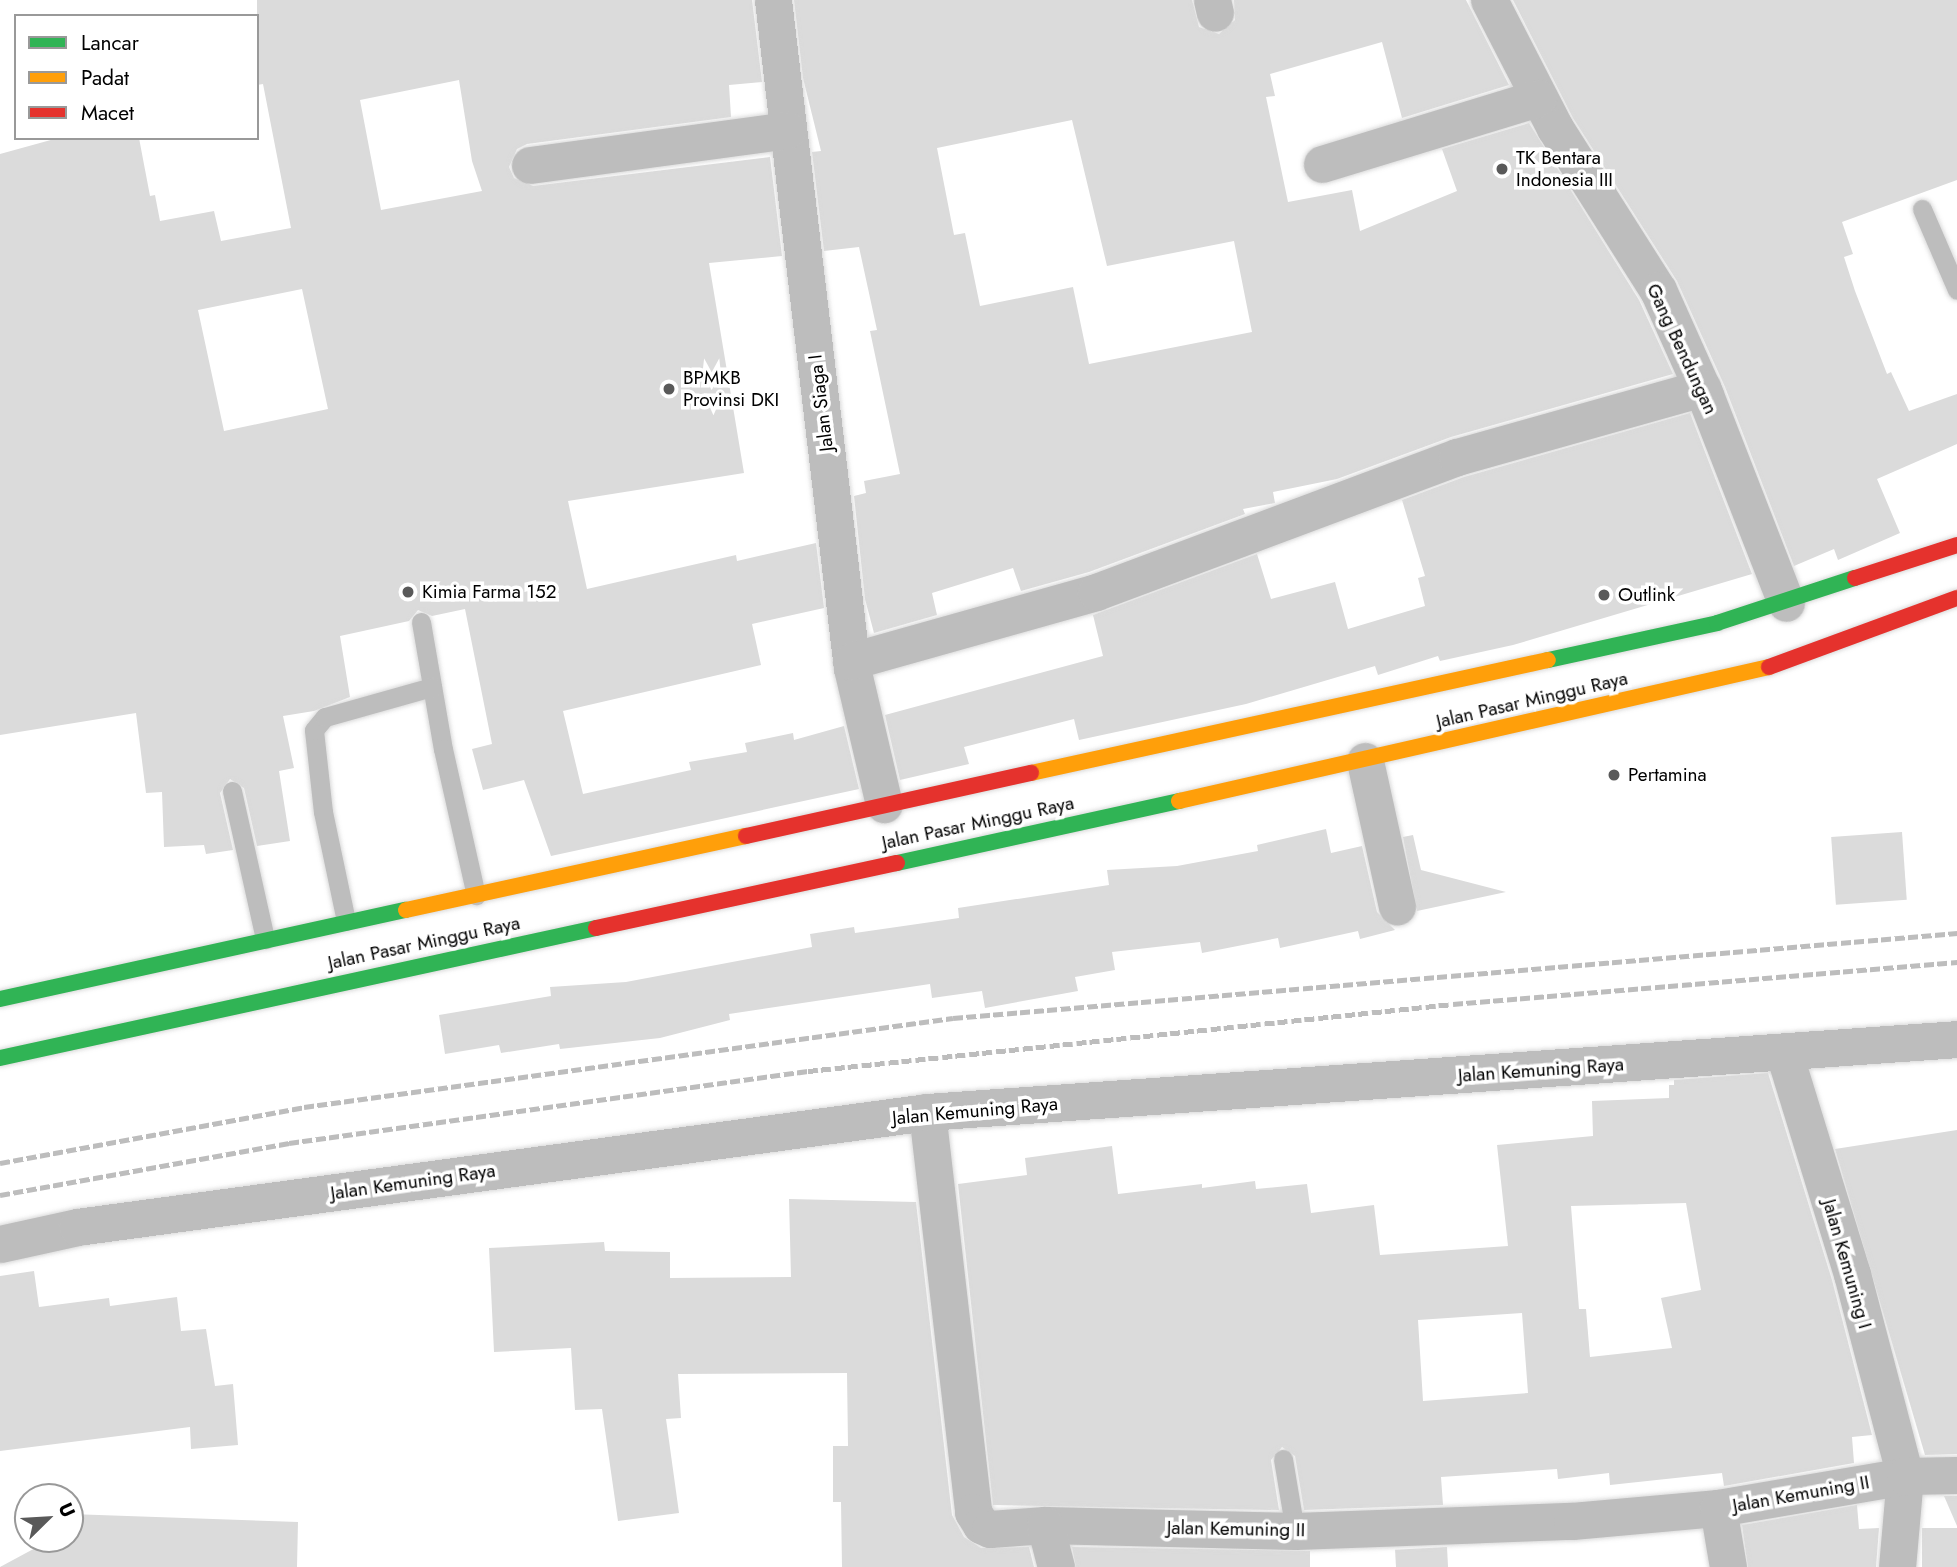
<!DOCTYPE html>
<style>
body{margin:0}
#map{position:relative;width:1957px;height:1567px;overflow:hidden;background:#fff;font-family:Jost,sans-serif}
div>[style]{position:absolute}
.building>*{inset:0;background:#dbdbdb;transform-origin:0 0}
.roads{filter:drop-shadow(0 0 2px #dbdbdb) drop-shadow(0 0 2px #dbdbdb)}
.lane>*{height:19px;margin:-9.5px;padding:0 9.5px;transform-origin:9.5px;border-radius:9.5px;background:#bdbdbd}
.street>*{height:37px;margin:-18.5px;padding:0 18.5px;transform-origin:18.5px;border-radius:18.5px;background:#bdbdbd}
.fast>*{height:16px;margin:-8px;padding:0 8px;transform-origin:8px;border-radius:8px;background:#30b455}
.slow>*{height:16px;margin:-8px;padding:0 8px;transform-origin:8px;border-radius:8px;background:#ff9f0a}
.jam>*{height:16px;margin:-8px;padding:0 8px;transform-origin:8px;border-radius:8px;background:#e5322d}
.rail>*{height:5px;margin-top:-2.5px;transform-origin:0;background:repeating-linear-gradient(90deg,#bdbdbd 0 10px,transparent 0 13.5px)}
.dots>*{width:19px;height:19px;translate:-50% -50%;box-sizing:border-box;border:4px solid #fff;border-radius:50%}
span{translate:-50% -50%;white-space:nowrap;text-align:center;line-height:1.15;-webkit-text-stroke:7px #fff;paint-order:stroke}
.poi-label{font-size:19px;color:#000}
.left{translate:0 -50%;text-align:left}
.street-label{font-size:19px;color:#000}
.legend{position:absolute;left:14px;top:14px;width:245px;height:126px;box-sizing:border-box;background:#fff;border:2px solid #999;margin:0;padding:9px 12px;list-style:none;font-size:21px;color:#000}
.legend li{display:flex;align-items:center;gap:14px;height:35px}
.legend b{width:35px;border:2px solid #999}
.north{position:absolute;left:14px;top:1483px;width:70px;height:70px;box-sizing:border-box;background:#fff;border:2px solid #999;border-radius:50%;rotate:66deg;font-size:19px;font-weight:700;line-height:28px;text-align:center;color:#000}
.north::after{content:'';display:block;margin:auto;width:24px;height:32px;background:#595959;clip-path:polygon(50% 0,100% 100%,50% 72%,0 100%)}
</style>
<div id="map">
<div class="building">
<i style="clip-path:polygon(evenodd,257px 0,752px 0,762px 82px,729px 85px,731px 117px,527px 144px,517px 149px,509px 167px,514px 178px,533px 186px,770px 157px,782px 256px,709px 263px,744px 473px,568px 501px,587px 589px,736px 555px,737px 561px,816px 543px,824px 608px,752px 624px,761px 665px,563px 711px,583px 794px,691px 770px,689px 762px,747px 752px,745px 743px,793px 733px,794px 740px,844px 726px,859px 789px,551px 856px,524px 780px,483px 790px,472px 749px,492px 744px,465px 609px,432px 616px,418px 610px,409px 621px,340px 636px,350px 697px,314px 711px,283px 716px,294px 768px,279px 771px,290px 841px,257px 846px,244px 788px,230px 779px,220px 793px,233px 850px,206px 854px,204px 845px,164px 847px,162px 792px,146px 793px,136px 713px,0 735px,0 154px,58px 138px,139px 138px,150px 196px,155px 195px,160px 221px,214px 211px,221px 241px,291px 228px,263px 84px,257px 85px,257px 0,459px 80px,472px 161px,482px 191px,381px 210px,360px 100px,459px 80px,257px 0,302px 289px,328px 409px,224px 431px,198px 310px,302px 289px)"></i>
<i style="clip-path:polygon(evenodd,794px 0,1192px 0,1199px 27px,1219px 34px,1235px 20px,1234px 0,1466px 0,1509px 85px,1402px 118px,1382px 42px,1270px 74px,1275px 96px,1266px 97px,1288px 202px,1352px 190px,1360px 231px,1457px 191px,1442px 149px,1529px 123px,1639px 300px,1673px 374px,1451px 437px,1337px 479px,1273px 492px,1275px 503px,1243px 509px,1245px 514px,1089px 572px,1021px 591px,1013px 568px,932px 593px,937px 615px,874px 633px,865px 599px,854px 496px,866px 493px,864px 481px,900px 474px,870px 331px,877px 330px,859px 247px,824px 251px,812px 152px,821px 151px,803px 78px,794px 0,1072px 120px,1107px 266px,1234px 241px,1252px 332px,1089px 364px,1073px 287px,980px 306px,965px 233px,954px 235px,937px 148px,1072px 120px)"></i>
<i style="clip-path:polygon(1513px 0,1957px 0,1957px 180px,1842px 222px,1853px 254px,1844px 257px,1855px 291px,1887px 374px,1891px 372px,1909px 411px,1957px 394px,1957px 444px,1877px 479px,1900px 533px,1838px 560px,1834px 549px,1794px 566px,1725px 387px,1677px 281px,1573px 118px)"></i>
<i style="clip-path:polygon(1690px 413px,1752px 574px,1513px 645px,1440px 661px,1438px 656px,1378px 675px,1375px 666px,1246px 704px,1079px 740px,1074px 719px,964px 747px,969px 764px,900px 780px,885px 715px,1103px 656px,1093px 615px,1257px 554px,1271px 599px,1335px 582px,1348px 629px,1425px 606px,1418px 578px,1425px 576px,1402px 500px,1464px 477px)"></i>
<i style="clip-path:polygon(1326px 829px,1331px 853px,1362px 846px,1377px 912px,1395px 930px,1360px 939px,1358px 931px,1280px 948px,1278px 938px,1202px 953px,1200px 942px,1112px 952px,1115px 970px,1075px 977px,1078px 991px,985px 1008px,982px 991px,932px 998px,930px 984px,729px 1014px,730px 1020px,660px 1038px,560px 1049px,559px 1044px,501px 1053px,499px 1045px,445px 1054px,439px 1015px,551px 996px,550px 987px,626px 982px,812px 947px,810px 934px,854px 927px,855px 933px,959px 918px,958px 908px,1109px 885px,1107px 870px,1177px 866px,1258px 851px,1257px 845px)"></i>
<i style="left:1902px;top:832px;width:68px;height:71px;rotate:86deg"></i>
<i style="clip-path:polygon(1413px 835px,1421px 870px,1506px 892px,1417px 911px,1403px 837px)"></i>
<i style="clip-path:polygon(evenodd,1768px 1073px,1832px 1280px,1872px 1435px,1852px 1437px,1854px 1463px,1724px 1486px,1722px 1473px,1610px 1485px,1609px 1473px,1558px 1479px,1557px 1469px,1441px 1477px,1443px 1505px,1304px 1510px,1295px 1456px,1282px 1447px,1271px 1460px,1279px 1510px,993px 1505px,958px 1184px,1027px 1175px,1025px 1158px,1112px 1146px,1118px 1194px,1202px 1184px,1202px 1188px,1255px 1181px,1256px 1189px,1307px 1184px,1311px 1213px,1374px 1205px,1380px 1255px,1508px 1246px,1497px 1145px,1593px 1136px,1592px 1101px,1669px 1098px,1669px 1085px,1674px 1085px,1674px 1080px,1768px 1073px,1686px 1203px,1701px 1290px,1661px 1298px,1672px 1348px,1590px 1357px,1586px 1309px,1579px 1309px,1571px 1206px,1686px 1203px,1768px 1073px,1522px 1313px,1528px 1393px,1423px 1401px,1418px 1320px,1522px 1313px)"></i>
<i style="clip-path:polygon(1957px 1130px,1957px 1454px,1925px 1455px,1835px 1149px)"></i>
<i style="clip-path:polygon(789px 1199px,916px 1202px,952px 1515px,964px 1537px,981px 1548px,1029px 1547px,1034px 1567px,842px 1567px,841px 1502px,833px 1502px,833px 1446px,848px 1446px,847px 1373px,678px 1374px,681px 1418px,666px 1419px,679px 1513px,618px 1521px,602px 1409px,575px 1410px,571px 1348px,494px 1352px,489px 1248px,604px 1242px,605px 1251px,670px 1252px,670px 1278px,791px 1277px)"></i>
<i style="clip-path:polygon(34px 1271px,39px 1307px,109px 1298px,110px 1306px,177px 1297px,181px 1331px,206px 1329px,215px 1386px,233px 1384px,238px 1445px,191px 1449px,190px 1427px,0 1451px,0 1276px)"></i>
<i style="clip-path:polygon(1944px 1496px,1957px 1496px,1957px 1526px)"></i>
<i style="clip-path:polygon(1857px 1505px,1859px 1529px,1879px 1528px,1876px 1567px,1748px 1567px,1742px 1525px)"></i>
<i style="clip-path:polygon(70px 1514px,298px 1522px,297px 1567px,0 1567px,52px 1539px,70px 1539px)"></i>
<i style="left:1922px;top:1528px;width:35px;height:39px"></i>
<i style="clip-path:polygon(1072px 1547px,1310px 1551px,1310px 1567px,1076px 1567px)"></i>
<i style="left:1447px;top:1547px;width:20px;height:52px;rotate:87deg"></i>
</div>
<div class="roads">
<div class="lane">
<i style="left:1922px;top:209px;width:88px;rotate:66.6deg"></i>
<i style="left:421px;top:622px;width:129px;rotate:80.2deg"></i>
<i style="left:443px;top:749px;width:150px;rotate:77.3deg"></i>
<i style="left:232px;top:791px;width:152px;rotate:77.4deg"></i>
<i style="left:346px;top:921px;width:111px;rotate:-101.9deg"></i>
<i style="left:323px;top:812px;width:82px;rotate:-96.3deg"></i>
<i style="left:314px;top:730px;width:17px;rotate:-50deg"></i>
<i style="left:325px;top:717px;width:111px;rotate:-15.7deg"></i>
<i style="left:1283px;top:1459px;width:73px;rotate:80.5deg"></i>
</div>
<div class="street">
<i style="left:773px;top:0;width:673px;rotate:83.26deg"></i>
<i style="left:852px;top:668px;width:140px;rotate:76.8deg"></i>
<i style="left:1212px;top:0;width:13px;rotate:77deg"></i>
<i style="left:1489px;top:0;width:144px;rotate:62.7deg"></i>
<i style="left:1555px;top:128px;width:192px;rotate:57.6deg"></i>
<i style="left:1658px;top:290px;width:115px;rotate:65.9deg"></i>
<i style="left:1705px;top:395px;width:223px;rotate:68.7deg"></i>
<i style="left:1322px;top:164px;width:226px;rotate:-17deg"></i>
<i style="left:530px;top:165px;width:260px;rotate:-7.7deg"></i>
<i style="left:851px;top:661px;width:255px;rotate:-15.7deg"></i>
<i style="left:1096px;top:592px;width:385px;rotate:-20.5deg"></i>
<i style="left:1457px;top:457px;width:255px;rotate:-15.7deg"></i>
<i style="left:1365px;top:761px;width:149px;rotate:77.6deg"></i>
<i style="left:1784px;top:1053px;width:231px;rotate:72.9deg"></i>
<i style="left:1852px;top:1274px;width:209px;rotate:75.3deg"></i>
<i style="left:1905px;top:1476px;width:91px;rotate:95deg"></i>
<i style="left:927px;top:1112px;width:403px;rotate:83.4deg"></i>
<i style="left:973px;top:1512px;width:15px;rotate:58deg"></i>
<i style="left:981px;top:1525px;width:10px;rotate:24deg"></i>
<i style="left:990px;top:1529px;width:55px;rotate:-4.2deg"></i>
<i style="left:1045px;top:1525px;width:250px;rotate:1.4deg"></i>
<i style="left:1295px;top:1531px;width:277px;rotate:-2.1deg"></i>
<i style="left:1572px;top:1521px;width:147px;rotate:-5.1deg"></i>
<i style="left:1718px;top:1508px;width:190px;rotate:-9.7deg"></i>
<i style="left:1905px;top:1476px;width:52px;rotate:-1.1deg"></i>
<i style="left:0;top:1244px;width:79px;rotate:-12.4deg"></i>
<i style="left:77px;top:1227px;width:858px;rotate:-7.7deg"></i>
<i style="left:927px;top:1112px;width:1033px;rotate:-4.05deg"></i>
<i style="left:1718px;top:1508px;width:60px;rotate:80.4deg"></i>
<i style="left:1045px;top:1525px;width:43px;rotate:75.3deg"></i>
</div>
<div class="fast">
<i style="left:1548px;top:660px;width:173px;rotate:-12.3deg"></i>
<i style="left:1717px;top:623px;width:145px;rotate:-18.1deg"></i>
<i style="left:897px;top:863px;width:289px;rotate:-12.4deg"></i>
<i style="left:0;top:999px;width:416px;rotate:-12.4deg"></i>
<i style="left:0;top:1058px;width:610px;rotate:-12.3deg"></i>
</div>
<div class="slow">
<i style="left:1031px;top:773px;width:529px;rotate:-12.33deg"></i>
<i style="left:1179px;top:801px;width:605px;rotate:-12.8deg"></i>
<i style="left:406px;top:910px;width:348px;rotate:-12.3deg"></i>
</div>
<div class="jam">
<i style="left:1855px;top:578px;width:107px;rotate:-17.9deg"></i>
<i style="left:1769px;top:667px;width:200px;rotate:-20.2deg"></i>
<i style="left:746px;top:836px;width:292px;rotate:-12.5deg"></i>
<i style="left:596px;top:928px;width:308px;rotate:-12.2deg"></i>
</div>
</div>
<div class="rail">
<i style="left:0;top:1163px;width:309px;rotate:-10.4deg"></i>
<i style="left:304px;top:1107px;width:655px;rotate:-7.81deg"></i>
<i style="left:953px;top:1018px;width:1008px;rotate:-4.84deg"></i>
<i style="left:0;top:1195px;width:294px;rotate:-10.2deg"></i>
<i style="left:289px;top:1143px;width:524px;rotate:-7.9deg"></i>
<i style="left:808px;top:1071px;width:648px;rotate:-5.93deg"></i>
<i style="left:1453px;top:1004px;width:506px;rotate:-4.76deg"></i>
</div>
<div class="dots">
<i style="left:1502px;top:169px;background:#595959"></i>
<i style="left:669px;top:389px;background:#595959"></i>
<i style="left:408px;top:592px;background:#595959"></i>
<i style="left:1604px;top:595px;background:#595959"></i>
<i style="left:1614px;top:775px;background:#595959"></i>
</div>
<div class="poi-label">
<span class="left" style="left:1516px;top:169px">TK Bentara<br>Indonesia III</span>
<span class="left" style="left:683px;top:389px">BPMKB<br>Provinsi DKI</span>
<span class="left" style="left:422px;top:592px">Kimia Farma 152</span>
<span class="left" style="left:1618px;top:595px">Outlink</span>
<span class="left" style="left:1628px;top:775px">Pertamina</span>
</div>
<div class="street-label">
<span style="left:1682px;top:349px;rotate:65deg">Gang Bendungan</span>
<span style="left:821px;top:403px;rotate:-97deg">Jalan Siaga I</span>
<span style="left:1532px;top:700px;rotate:-13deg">Jalan Pasar Minggu Raya</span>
<span style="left:978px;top:823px;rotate:-12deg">Jalan Pasar Minggu Raya</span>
<span style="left:424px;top:943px;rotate:-12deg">Jalan Pasar Minggu Raya</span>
<span style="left:1541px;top:1070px;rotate:-4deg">Jalan Kemuning Raya</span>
<span style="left:975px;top:1111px;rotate:-5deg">Jalan Kemuning Raya</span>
<span style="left:413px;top:1182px;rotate:-8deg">Jalan Kemuning Raya</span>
<span style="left:1847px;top:1264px;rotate:74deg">Jalan Kemuning I</span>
<span style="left:1801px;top:1494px;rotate:-10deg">Jalan Kemuning II</span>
<span style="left:1236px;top:1529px;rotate:1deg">Jalan Kemuning II</span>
</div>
<ul class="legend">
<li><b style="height:9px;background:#30b455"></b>Lancar</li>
<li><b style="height:9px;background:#ff9f0a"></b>Padat</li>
<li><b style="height:9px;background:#e5322d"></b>Macet</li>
</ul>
<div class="north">U</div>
</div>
